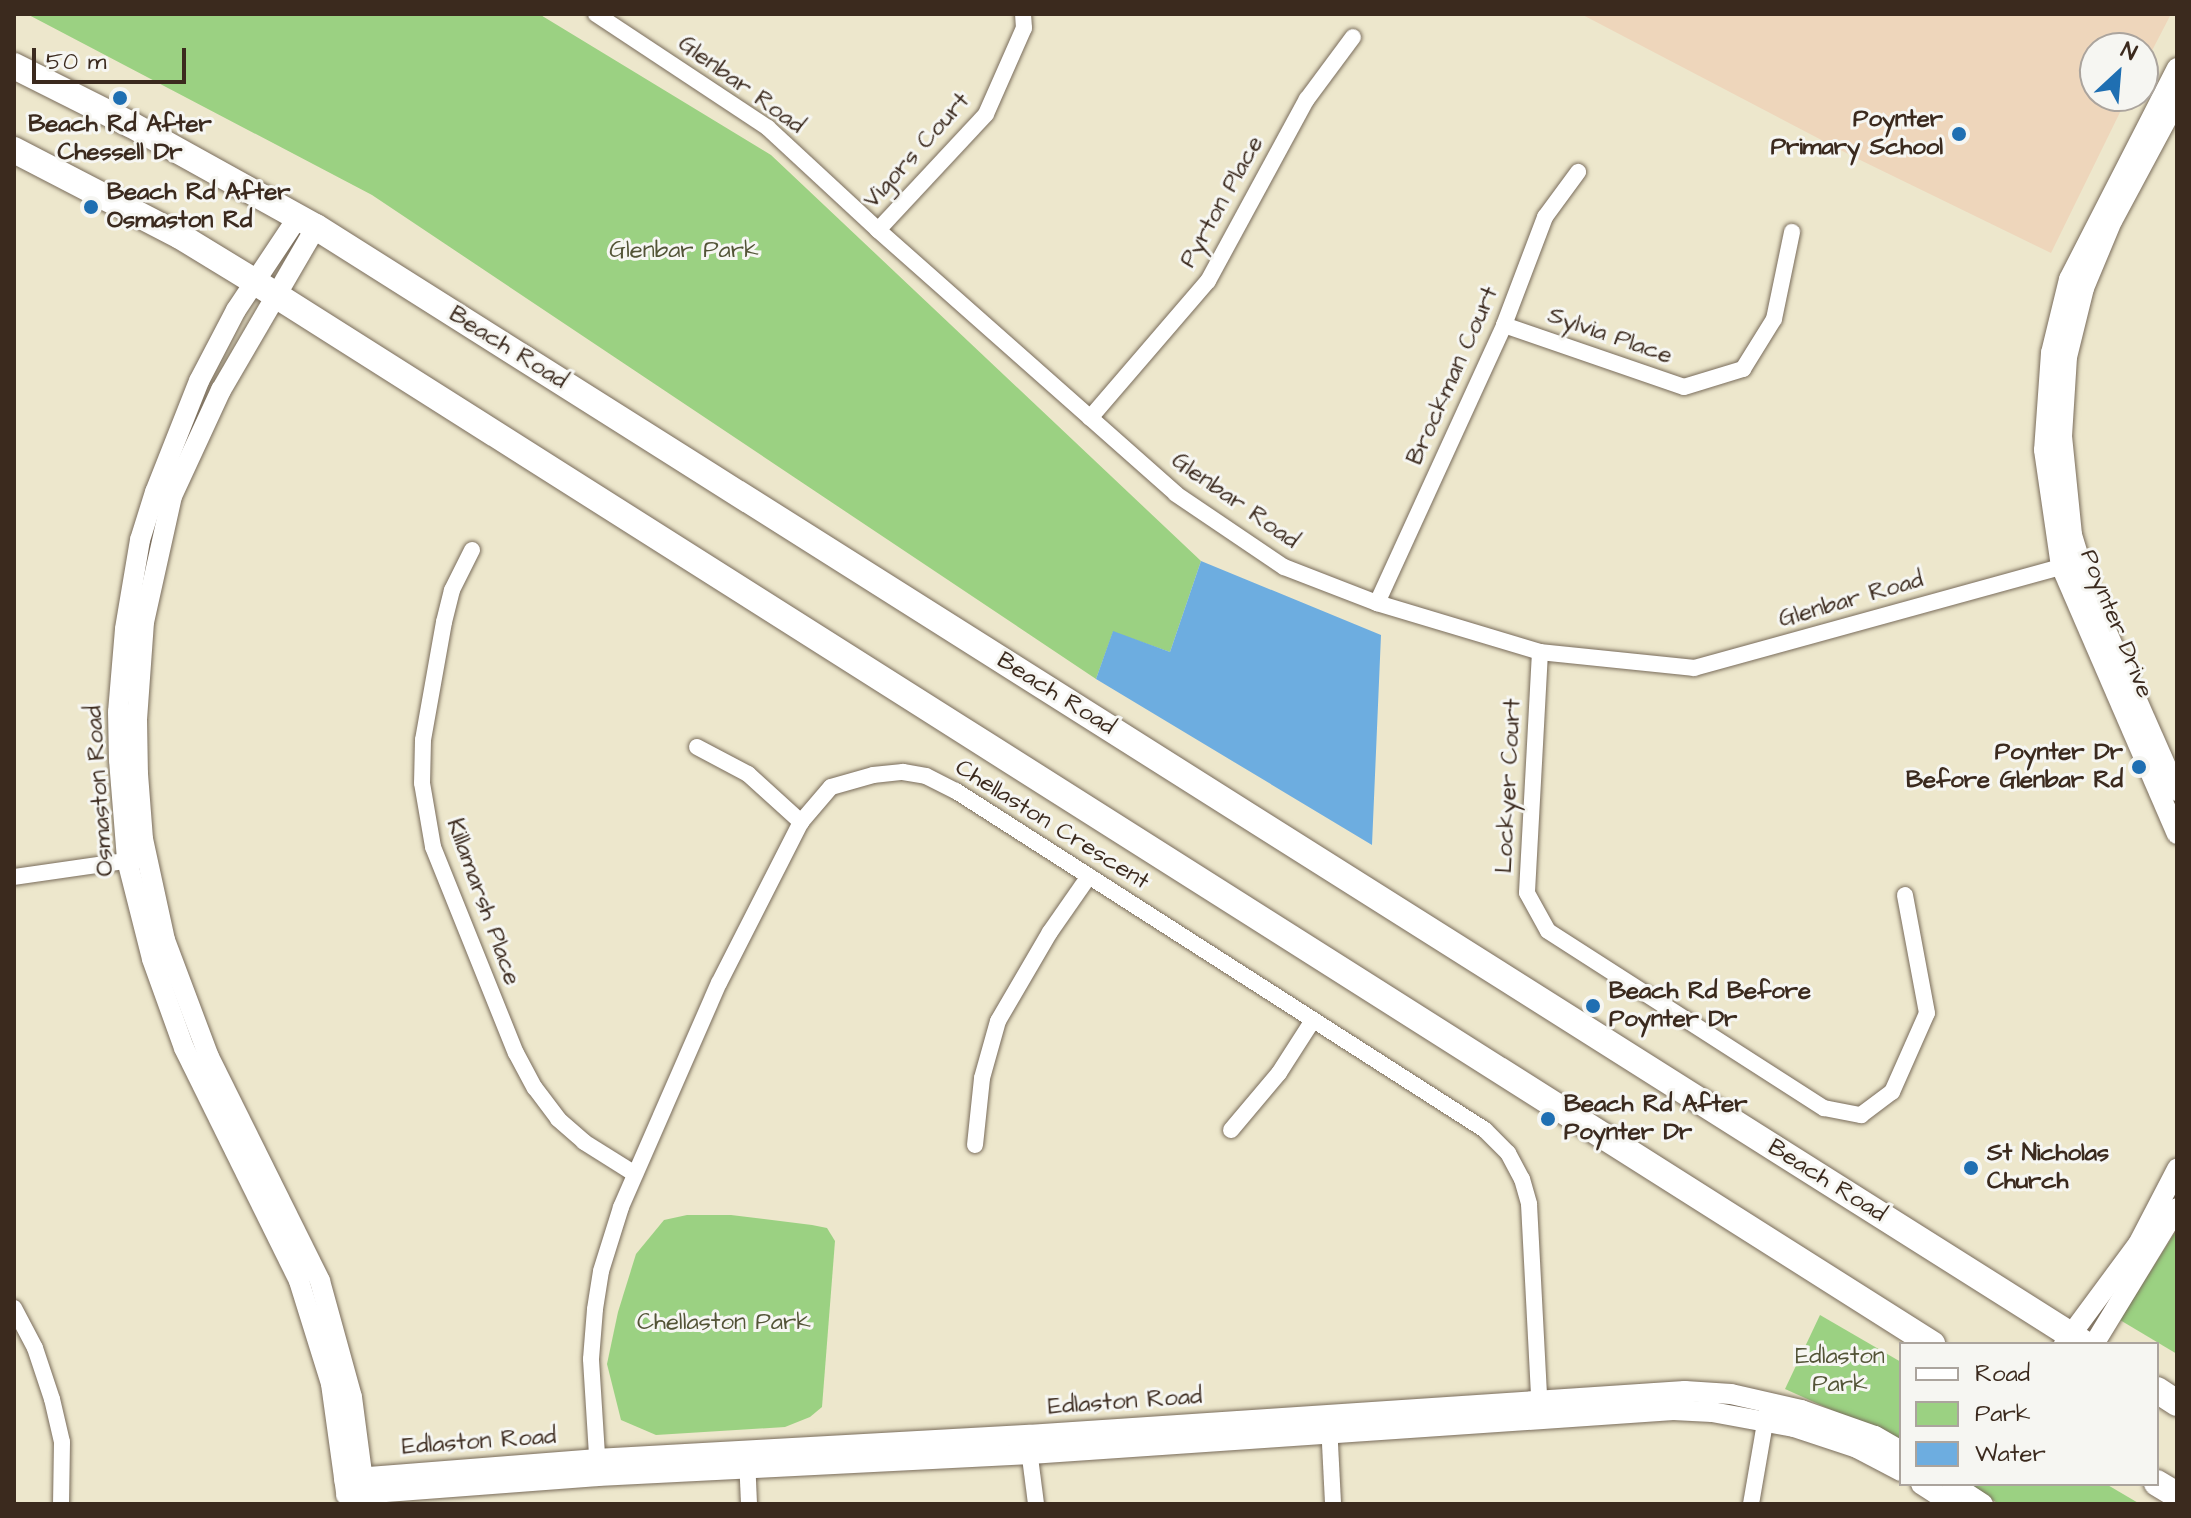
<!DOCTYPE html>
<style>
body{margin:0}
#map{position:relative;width:2191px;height:1518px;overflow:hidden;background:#ede7cc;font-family:"Architects Daughter",sans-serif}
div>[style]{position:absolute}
.built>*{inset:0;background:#eed6bb}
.green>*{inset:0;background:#9bd182}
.water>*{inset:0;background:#6dade0}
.roads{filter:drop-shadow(0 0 2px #796c5b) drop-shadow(0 0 2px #796c5b)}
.minor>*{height:16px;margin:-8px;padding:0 8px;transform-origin:8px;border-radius:8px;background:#fff}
.tertiary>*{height:20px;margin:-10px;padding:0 10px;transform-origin:10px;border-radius:10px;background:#fff}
.primary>*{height:26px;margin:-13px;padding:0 13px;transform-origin:13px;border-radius:13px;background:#fff}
.dots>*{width:22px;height:22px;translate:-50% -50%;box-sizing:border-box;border:4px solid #f6f6f2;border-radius:50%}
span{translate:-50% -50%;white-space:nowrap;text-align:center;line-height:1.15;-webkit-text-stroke:6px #f6f6f2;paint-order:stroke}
.street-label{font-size:24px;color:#3b2a1e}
.poi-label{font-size:24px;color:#3b2a1e;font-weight:700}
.right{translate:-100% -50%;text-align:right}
.left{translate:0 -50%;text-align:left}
.park-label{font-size:24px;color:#535437}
.frame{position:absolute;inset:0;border:16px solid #3b2a1e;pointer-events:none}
.legend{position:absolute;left:1899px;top:1342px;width:260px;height:144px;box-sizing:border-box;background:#f6f6f2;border:2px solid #aba49d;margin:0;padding:10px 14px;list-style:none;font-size:24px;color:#3b2a1e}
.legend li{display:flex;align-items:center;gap:16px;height:40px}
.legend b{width:40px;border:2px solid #aba49d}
.north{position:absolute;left:2079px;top:32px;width:80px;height:80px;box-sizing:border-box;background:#f6f6f2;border:2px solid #aba49d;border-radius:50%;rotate:26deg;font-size:22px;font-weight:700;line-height:32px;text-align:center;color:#3b2a1e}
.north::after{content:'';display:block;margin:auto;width:28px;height:36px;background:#1f6fb2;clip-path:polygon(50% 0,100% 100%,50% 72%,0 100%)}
.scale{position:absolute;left:32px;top:48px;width:154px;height:36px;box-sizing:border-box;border:4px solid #3b2a1e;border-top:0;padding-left:10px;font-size:24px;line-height:28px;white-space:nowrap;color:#3b2a1e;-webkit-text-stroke:6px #f6f6f2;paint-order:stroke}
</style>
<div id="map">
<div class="built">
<i style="clip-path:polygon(1581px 14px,2171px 14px,2143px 68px,2143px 48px,2095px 48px,2095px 96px,2128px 96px,2051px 253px,1854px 157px)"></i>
</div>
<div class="green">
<i style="clip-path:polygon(27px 14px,539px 14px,771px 155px,1201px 561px,1170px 652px,1113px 632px,1096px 679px,372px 195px)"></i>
<i style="clip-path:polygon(687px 1215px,731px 1215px,812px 1225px,827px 1228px,835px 1241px,822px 1407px,810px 1417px,785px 1427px,656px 1435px,621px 1420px,607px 1364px,618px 1312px,636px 1254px,664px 1220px)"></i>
<i style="clip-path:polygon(2177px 1229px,2177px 1354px,2120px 1320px)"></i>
<i style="clip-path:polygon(1820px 1315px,1901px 1362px,1901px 1441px,1785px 1389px)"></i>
<i style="clip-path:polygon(1968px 1484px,2106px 1484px,2140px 1504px,1999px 1504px)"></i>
</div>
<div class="water">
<i style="clip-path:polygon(1201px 561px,1381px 635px,1372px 845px,1096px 679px,1113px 631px,1170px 652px)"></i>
</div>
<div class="roads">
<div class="minor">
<i style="left:596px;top:14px;width:206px;rotate:33.5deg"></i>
<i style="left:768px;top:128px;width:150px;rotate:42.8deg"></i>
<i style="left:878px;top:230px;width:398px;rotate:41.5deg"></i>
<i style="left:1176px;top:494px;width:130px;rotate:34.1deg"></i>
<i style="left:1284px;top:567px;width:100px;rotate:21.2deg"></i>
<i style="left:1377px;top:603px;width:170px;rotate:16.7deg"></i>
<i style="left:1540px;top:652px;width:155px;rotate:5.9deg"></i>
<i style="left:1694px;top:668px;width:392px;rotate:-15.4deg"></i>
<i style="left:878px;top:230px;width:158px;rotate:-47deg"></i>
<i style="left:986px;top:114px;width:94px;rotate:-66.2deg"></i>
<i style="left:1024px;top:28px;width:14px;rotate:-94deg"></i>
<i style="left:1504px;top:325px;width:190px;rotate:19deg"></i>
<i style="left:1684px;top:387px;width:62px;rotate:-17deg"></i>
<i style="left:1743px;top:369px;width:59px;rotate:-58.2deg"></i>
<i style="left:1774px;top:319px;width:89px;rotate:-78.3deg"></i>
<i style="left:1090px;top:418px;width:181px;rotate:-49.3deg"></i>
<i style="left:1208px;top:281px;width:207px;rotate:-61.5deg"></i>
<i style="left:1307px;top:99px;width:77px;rotate:-53.4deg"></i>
<i style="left:472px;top:550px;width:45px;rotate:116.6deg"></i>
<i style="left:452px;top:590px;width:33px;rotate:104deg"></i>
<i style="left:444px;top:622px;width:120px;rotate:100.1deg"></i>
<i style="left:423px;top:740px;width:43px;rotate:91.3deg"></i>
<i style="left:422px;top:783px;width:65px;rotate:80.2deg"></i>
<i style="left:433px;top:847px;width:222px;rotate:68.1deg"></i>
<i style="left:516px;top:1053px;width:40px;rotate:62deg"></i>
<i style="left:535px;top:1088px;width:39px;rotate:53deg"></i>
<i style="left:558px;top:1119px;width:35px;rotate:41deg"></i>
<i style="left:584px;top:1142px;width:60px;rotate:32.1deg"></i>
<i style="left:1377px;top:603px;width:306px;rotate:-65.4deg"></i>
<i style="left:1504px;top:325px;width:116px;rotate:-69.2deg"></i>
<i style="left:1545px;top:217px;width:56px;rotate:-53.7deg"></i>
<i style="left:1540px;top:652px;width:241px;rotate:93.1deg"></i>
<i style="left:1527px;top:893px;width:43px;rotate:61.1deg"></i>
<i style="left:1548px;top:931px;width:328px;rotate:32.7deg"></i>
<i style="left:1824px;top:1108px;width:38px;rotate:11deg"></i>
<i style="left:1861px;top:1115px;width:39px;rotate:-37deg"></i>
<i style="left:1892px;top:1092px;width:86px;rotate:-66.1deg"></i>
<i style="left:1927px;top:1013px;width:120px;rotate:-100.6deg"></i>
<i style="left:697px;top:747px;width:58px;rotate:27.9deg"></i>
<i style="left:748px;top:774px;width:72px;rotate:42.2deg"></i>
<i style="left:14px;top:877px;width:126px;rotate:-8.2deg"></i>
<i style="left:1231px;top:1130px;width:75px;rotate:-49.9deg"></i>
<i style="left:1279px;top:1073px;width:63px;rotate:-57.3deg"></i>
<i style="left:975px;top:1145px;width:67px;rotate:-84deg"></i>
<i style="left:982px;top:1078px;width:59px;rotate:-74.3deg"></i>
<i style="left:998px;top:1021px;width:103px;rotate:-59.7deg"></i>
<i style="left:1050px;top:932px;width:68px;rotate:-55.1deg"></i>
<i style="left:14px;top:1308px;width:45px;rotate:62.3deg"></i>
<i style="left:35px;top:1348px;width:54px;rotate:71.6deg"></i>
<i style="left:52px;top:1399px;width:44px;rotate:76.9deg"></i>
<i style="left:62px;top:1442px;width:62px;rotate:90.9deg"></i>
<i style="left:1329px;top:1424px;width:80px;rotate:87.1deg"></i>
<i style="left:1028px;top:1442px;width:63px;rotate:82.6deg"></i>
<i style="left:747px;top:1458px;width:46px;rotate:87.5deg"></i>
<i style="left:598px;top:1471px;width:112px;rotate:-93.6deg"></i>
<i style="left:591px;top:1359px;width:50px;rotate:-85.4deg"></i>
<i style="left:595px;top:1309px;width:38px;rotate:-81deg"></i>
<i style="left:601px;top:1271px;width:67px;rotate:-72.6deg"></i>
<i style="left:621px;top:1207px;width:244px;rotate:-66.4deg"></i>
<i style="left:719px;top:983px;width:181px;rotate:-63deg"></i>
<i style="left:801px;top:822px;width:46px;rotate:-49.4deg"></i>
<i style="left:831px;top:787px;width:44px;rotate:-15.9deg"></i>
<i style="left:873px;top:775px;width:30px;rotate:-6deg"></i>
<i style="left:903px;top:772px;width:23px;rotate:10deg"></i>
<i style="left:926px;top:776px;width:34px;rotate:27deg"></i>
<i style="left:956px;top:791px;width:628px;rotate:32.65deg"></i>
<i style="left:1485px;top:1130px;width:33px;rotate:45deg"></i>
<i style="left:1508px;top:1153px;width:30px;rotate:62deg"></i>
<i style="left:1522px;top:1179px;width:26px;rotate:74deg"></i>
<i style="left:1529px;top:1204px;width:207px;rotate:87deg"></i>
<i style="left:1751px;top:1504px;width:94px;rotate:-80.2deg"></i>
</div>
<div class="tertiary">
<i style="left:2177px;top:68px;width:237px;rotate:117.1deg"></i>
<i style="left:2069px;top:279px;width:76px;rotate:103.7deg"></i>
<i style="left:2051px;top:353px;width:97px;rotate:94.1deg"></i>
<i style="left:2044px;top:450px;width:117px;rotate:81.7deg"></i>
<i style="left:2061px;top:566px;width:292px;rotate:66.6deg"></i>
<i style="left:2177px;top:100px;width:137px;rotate:118.2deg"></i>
<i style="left:2112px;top:221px;width:73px;rotate:112.7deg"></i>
<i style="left:2084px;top:288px;width:71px;rotate:103.8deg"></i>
<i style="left:2067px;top:357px;width:79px;rotate:93.6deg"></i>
<i style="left:2062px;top:436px;width:100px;rotate:84.2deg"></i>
<i style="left:2072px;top:535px;width:28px;rotate:73deg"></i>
<i style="left:2080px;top:562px;width:63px;rotate:69.6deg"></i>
<i style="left:2102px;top:621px;width:186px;rotate:66.2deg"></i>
<i style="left:298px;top:217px;width:112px;rotate:123.7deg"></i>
<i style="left:236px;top:310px;width:80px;rotate:117.5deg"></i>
<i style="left:199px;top:381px;width:119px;rotate:111.6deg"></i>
<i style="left:155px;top:492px;width:50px;rotate:107.4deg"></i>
<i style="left:140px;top:540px;width:90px;rotate:99.6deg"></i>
<i style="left:125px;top:629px;width:83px;rotate:94.8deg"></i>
<i style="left:118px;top:712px;width:48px;rotate:88.8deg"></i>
<i style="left:119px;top:760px;width:100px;rotate:85.4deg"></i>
<i style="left:127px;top:860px;width:102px;rotate:75.8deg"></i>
<i style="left:152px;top:959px;width:95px;rotate:70.2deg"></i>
<i style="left:184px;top:1048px;width:260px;rotate:63.7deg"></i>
<i style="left:299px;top:1281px;width:108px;rotate:72.7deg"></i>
<i style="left:331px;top:1384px;width:109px;rotate:82.1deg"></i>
<i style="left:316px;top:227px;width:189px;rotate:120.2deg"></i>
<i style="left:221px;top:390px;width:117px;rotate:114.8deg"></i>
<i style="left:172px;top:496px;width:129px;rotate:102.5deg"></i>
<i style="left:144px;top:622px;width:97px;rotate:94.1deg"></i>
<i style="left:137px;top:719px;width:55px;rotate:89deg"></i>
<i style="left:138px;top:774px;width:65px;rotate:85.6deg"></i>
<i style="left:143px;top:839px;width:103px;rotate:77.7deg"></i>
<i style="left:165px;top:940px;width:125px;rotate:69.4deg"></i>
<i style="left:209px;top:1057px;width:250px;rotate:63.6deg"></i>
<i style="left:320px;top:1281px;width:120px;rotate:74.6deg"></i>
<i style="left:352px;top:1397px;width:92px;rotate:82.5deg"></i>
<i style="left:2064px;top:1344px;width:124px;rotate:-53.5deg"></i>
<i style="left:2138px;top:1244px;width:85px;rotate:-62.5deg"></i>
<i style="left:2094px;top:1344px;width:159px;rotate:-58.6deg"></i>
<i style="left:344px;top:1479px;width:254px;rotate:-4.5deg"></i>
<i style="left:597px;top:1459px;width:432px;rotate:-3.2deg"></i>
<i style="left:1028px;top:1435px;width:658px;rotate:-3.83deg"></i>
<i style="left:1685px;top:1391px;width:46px;rotate:3.7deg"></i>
<i style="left:1731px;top:1394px;width:72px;rotate:12.9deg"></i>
<i style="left:1801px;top:1410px;width:78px;rotate:19.4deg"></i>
<i style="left:1875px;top:1436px;width:30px;rotate:30deg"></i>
<i style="left:1921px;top:1484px;width:37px;rotate:33deg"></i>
<i style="left:1952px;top:1484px;width:37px;rotate:33deg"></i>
<i style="left:346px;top:1495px;width:253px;rotate:-4.3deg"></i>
<i style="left:598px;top:1476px;width:433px;rotate:-2.9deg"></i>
<i style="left:1030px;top:1454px;width:645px;rotate:-3.91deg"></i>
<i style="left:1673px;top:1410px;width:39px;rotate:3deg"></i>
<i style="left:1712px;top:1412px;width:83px;rotate:10.4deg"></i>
<i style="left:1794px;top:1427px;width:66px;rotate:18.4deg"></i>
<i style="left:1857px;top:1448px;width:50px;rotate:27.6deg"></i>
</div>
<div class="primary">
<i style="left:14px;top:66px;width:130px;rotate:26.6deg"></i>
<i style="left:130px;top:124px;width:213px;rotate:29deg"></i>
<i style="left:316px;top:227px;width:2092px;rotate:32.27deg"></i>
<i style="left:14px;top:150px;width:187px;rotate:27.4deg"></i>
<i style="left:180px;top:236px;width:84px;rotate:31.4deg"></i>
<i style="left:252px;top:280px;width:1989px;rotate:32.35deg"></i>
<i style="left:2157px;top:1390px;width:24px;rotate:33deg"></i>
<i style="left:2157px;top:1483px;width:23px;rotate:31deg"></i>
</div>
</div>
<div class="dots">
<i style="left:120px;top:98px;background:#1f6fb2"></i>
<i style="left:1959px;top:134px;background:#1f6fb2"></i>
<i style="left:91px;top:207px;background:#1f6fb2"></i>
<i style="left:2139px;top:767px;background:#1f6fb2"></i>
<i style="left:1593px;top:1006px;background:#1f6fb2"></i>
<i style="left:1548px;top:1119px;background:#1f6fb2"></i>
<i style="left:1971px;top:1168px;background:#1f6fb2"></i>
</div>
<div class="street-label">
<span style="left:741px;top:85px;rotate:36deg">Glenbar Road</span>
<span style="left:917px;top:151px;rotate:-48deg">Vigors Court</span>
<span style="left:1222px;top:202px;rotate:-61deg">Pyrton Place</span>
<span style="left:1610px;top:336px;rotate:19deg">Sylvia Place</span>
<span style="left:508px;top:348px;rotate:32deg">Beach Road</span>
<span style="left:1453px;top:376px;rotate:-66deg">Brockman Court</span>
<span style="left:1235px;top:501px;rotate:35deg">Glenbar Road</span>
<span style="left:1851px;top:600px;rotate:-16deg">Glenbar Road</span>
<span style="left:2116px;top:624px;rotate:68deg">Poynter Drive</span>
<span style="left:1056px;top:694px;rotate:32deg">Beach Road</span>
<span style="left:1509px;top:786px;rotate:-87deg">Lockyer Court</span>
<span style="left:100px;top:791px;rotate:-94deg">Osmaston Road</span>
<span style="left:1052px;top:825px;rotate:32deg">Chellaston Crescent</span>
<span style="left:483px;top:902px;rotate:70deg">Killamarsh Place</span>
<span style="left:1827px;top:1181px;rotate:32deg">Beach Road</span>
<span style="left:1125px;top:1402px;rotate:-4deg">Edlaston Road</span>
<span style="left:479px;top:1442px;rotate:-4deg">Edlaston Road</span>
</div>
<div class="poi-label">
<span class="right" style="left:1943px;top:134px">Poynter<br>Primary School</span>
<span style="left:120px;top:139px">Beach Rd After<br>Chessell Dr</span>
<span class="left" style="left:107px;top:207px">Beach Rd After<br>Osmaston Rd</span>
<span class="right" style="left:2123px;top:767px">Poynter Dr<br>Before Glenbar Rd</span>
<span class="left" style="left:1609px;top:1006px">Beach Rd Before<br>Poynter Dr</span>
<span class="left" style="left:1564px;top:1119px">Beach Rd After<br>Poynter Dr</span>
<span class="left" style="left:1987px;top:1168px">St Nicholas<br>Church</span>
</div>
<div class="park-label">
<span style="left:684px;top:251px">Glenbar Park</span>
<span style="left:724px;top:1323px">Chellaston Park</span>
<span style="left:1840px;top:1371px">Edlaston<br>Park</span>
</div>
<div class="frame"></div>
<ul class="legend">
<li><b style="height:10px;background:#fff"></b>Road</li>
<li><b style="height:22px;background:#9bd182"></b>Park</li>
<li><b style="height:22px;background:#6dade0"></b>Water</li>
</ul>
<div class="north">N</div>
<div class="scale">50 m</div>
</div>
